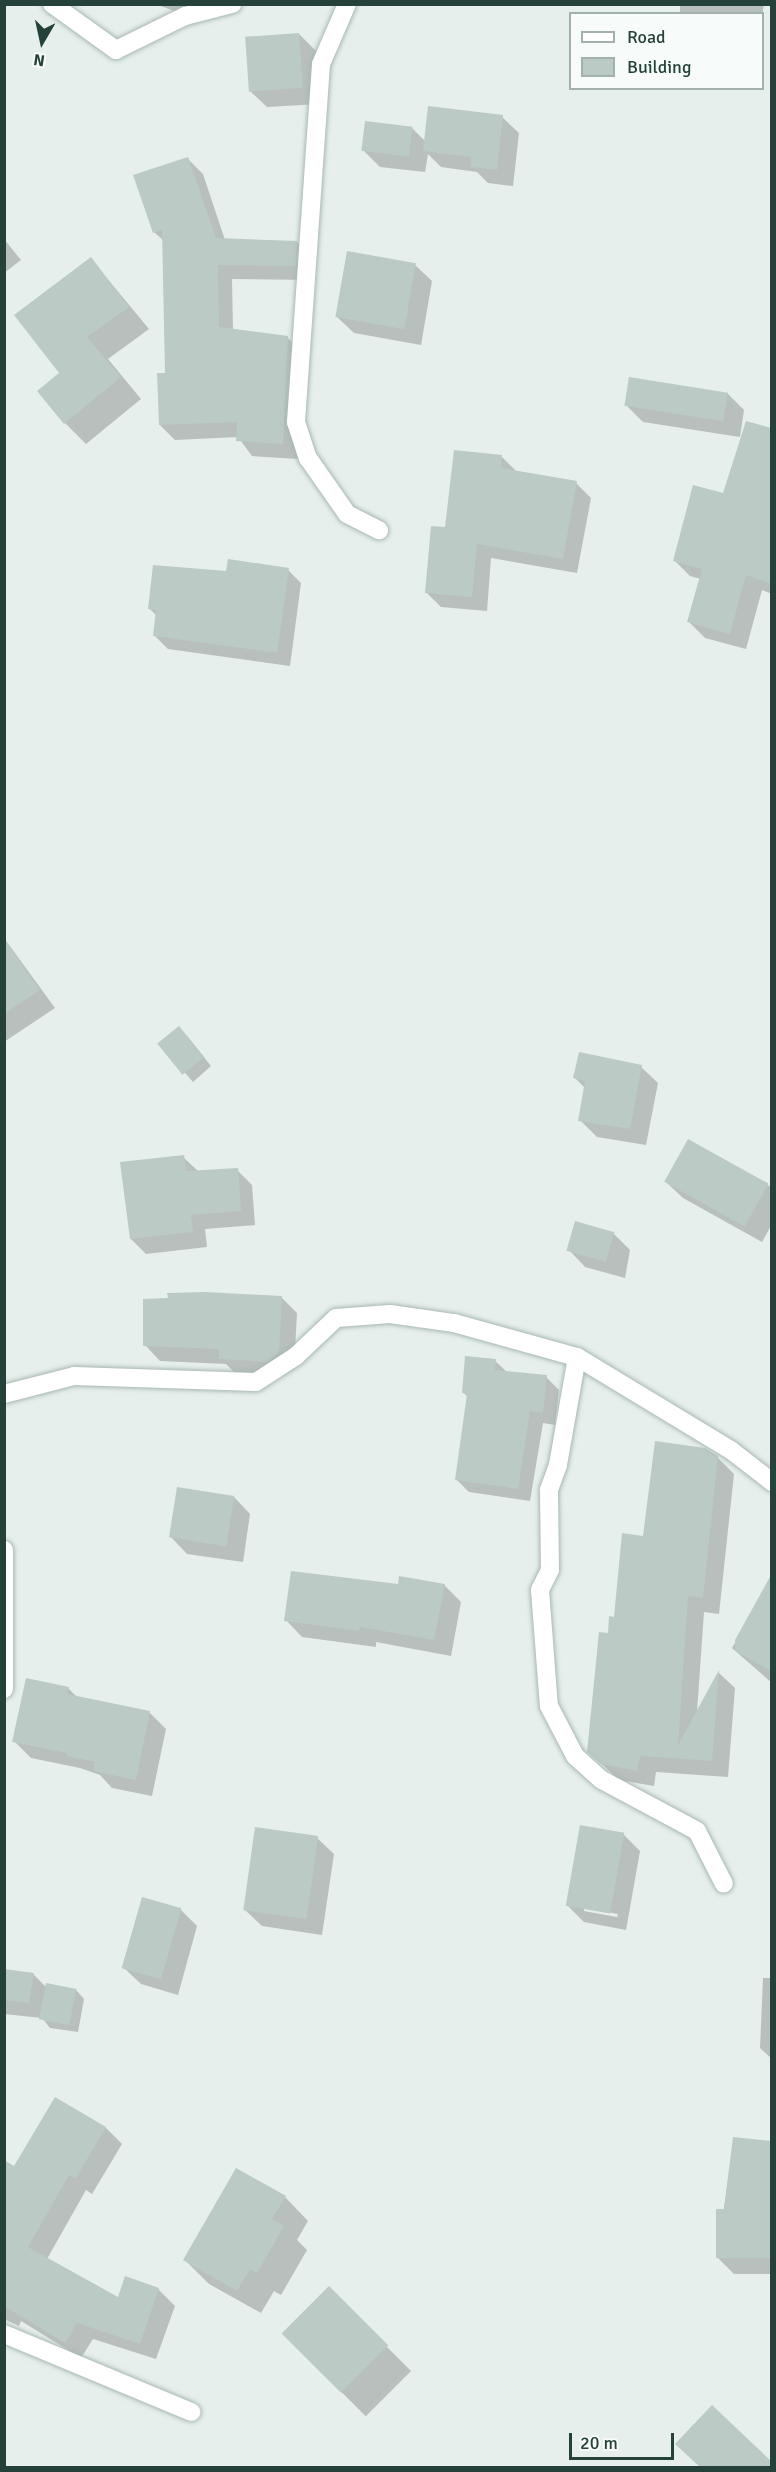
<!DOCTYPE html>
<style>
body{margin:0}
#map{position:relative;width:776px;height:2472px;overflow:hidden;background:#e6efeb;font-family:Signika,sans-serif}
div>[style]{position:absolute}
.shadow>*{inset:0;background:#0003;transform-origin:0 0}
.building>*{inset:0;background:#bbcac4;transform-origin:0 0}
.roads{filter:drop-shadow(0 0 2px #a8b8b2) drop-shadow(0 0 2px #a8b8b2)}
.minor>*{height:18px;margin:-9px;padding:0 9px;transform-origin:9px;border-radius:9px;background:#fff}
span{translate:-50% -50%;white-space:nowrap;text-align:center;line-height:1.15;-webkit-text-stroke:4.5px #f7fbf9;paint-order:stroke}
.frame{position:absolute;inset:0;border:6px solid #24423a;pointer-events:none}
.legend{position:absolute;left:569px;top:12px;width:195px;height:78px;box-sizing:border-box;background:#f7fbf9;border:2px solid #a3b1ad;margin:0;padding:8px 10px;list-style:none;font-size:18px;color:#24423a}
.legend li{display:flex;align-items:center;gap:12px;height:30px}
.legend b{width:30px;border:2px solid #a3b1ad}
.north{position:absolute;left:12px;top:12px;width:60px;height:60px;-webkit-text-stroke:4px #f7fbf9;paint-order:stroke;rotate:189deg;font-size:16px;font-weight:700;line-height:24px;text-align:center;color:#24423a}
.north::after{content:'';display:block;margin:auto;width:21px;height:27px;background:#24423a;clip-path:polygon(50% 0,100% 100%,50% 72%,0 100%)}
.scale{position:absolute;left:569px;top:2433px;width:105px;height:27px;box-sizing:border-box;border:3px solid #24423a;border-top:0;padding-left:8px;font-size:18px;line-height:21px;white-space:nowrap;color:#24423a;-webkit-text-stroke:4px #f7fbf9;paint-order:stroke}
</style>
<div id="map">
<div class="shadow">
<i style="clip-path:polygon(155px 4px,206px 4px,200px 20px)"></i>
<i style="clip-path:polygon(680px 4px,764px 4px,762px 16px,680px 14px)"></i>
<i style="clip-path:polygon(299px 34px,316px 51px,319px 104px,267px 107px,250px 91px)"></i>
<i style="clip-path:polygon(502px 117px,519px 133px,513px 186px,488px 183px,477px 172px,441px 167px,428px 154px,425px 172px,380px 167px,363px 150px,412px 128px,426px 142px)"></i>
<i style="clip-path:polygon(188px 159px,203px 174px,225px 240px,297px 242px,312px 257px,310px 280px,232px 279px,233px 330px,287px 337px,302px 352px,298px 459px,252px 456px,238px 437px,175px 440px,160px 425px,166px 374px,164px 241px,154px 232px)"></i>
<i style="clip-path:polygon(4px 239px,21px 260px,4px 273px)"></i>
<i style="clip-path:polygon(91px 259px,149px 329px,108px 359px,141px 399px,86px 444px,65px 423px,61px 374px)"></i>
<i style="clip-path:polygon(415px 265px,432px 281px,421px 345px,354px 333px,337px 317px)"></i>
<i style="clip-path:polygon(727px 393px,744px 410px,740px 437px,643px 422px,627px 406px)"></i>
<i style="clip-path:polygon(747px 422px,772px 430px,772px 594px,762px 590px,746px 649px,705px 638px,689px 622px,701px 579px,690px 576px,674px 560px,724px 495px)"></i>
<i style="clip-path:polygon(502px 457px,516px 471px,576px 483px,591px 498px,577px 573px,491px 558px,487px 611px,441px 607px,426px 592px,446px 529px)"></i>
<i style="clip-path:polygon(288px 570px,301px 583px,290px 666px,168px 649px,155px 636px,157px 616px,150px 609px,227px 573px)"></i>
<i style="clip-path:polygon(4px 938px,55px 1008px,4px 1042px)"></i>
<i style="clip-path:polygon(187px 1036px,211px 1066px,193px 1082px,160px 1044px)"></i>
<i style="clip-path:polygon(641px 1067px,658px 1083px,646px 1145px,597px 1137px,580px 1120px,585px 1088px,575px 1078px)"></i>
<i style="clip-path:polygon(183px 1157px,199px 1172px,237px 1170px,252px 1185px,255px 1225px,205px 1229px,207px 1247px,146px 1254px,131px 1239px)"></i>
<i style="clip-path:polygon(666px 1182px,768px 1185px,772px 1188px,772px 1224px,762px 1242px,683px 1198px)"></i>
<i style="clip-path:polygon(613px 1233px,630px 1250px,625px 1278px,585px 1267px,569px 1250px)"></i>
<i style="clip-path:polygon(282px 1298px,297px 1313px,294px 1369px,283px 1376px,236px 1374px,226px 1364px,160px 1361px,145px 1345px)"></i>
<i style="clip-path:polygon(495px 1361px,508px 1373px,546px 1377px,559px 1390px,555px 1425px,543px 1423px,530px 1501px,469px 1492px,456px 1479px,468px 1397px,463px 1392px)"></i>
<i style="clip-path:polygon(717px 1457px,734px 1474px,719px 1614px,704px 1612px,697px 1712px,719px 1673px,735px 1688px,728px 1777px,656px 1772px,654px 1786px,619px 1780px,588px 1751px,609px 1635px,644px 1537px)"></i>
<i style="clip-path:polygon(234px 1497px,250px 1514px,243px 1562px,187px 1554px,171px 1537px)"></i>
<i style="clip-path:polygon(772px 1578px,772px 1683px,732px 1648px)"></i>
<i style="clip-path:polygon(444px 1585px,461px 1602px,451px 1656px,376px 1642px,376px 1647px,302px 1637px,286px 1620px,399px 1586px)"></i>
<i style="clip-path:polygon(68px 1688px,77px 1697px,149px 1712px,166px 1729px,152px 1796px,112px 1788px,100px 1775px,80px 1768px,31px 1758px,14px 1741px)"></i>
<i style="clip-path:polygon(evenodd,582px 1827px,624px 1835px,640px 1851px,626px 1930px,584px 1922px,567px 1905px,582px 1827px,584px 1908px,618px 1914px,617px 1917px,584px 1911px,584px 1908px)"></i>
<i style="clip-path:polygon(317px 1838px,334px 1854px,322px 1935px,262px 1926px,245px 1910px)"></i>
<i style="clip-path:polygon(180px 1909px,197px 1926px,178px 1995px,141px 1984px,124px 1968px)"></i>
<i style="clip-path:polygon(4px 1971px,33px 1974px,47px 1988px,76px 1990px,84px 1999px,78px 2032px,50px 2028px,42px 2018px,4px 2014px)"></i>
<i style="clip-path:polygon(763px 1978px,772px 1978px,772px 2059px,760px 2048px)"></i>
<i style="clip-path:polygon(55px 2099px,106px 2128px,122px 2144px,92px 2194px,86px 2190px,47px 2259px,118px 2299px,158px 2289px,175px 2306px,156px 2359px,93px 2339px,81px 2358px,21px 2321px,19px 2326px,4px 2319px,4px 2172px,15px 2168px)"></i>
<i style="clip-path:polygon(734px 2138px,772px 2143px,772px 2274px,734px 2274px,717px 2257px)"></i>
<i style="clip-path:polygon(285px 2197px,308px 2221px,297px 2240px,307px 2250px,281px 2295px,274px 2291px,261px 2313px,209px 2284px,185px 2260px)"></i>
<i style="left:329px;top:2289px;width:116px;height:64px;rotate:45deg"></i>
</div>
<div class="building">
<i style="left:299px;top:33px;width:55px;height:54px;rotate:86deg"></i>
<i style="clip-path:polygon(428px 106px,503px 115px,497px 170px,470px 167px,471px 157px,423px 151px)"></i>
<i style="left:365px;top:121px;width:48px;height:30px;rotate:7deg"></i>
<i style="clip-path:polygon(188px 157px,216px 238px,297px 241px,296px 266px,218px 265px,219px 327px,288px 336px,283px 444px,236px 441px,237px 422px,159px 425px,157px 373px,165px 373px,162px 230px,153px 233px,133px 175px)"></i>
<i style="left:347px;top:251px;width:70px;height:67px;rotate:10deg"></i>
<i style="clip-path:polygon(91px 257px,129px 307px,87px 337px,121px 377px,64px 424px,37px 391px,59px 373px,14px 315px)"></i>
<i style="left:629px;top:377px;width:100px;height:29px;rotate:9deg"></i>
<i style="clip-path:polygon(746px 421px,771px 428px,771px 584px,746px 575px,730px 634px,687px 622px,702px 569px,673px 561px,693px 485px,723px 493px)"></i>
<i style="clip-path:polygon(454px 450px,502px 455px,501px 468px,577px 481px,563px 559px,477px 544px,472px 597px,425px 593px,431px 526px,445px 527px)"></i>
<i style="clip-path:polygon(228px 559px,289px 568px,277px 653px,153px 636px,156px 610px,148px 609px,153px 565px,226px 571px)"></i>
<i style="clip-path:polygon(4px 939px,40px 990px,4px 1014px)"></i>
<i style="left:179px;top:1026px;width:40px;height:28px;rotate:51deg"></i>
<i style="clip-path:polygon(579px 1052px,642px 1065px,630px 1129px,578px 1121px,585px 1081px,573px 1078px)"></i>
<i style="left:688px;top:1139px;width:92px;height:49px;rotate:29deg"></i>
<i style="clip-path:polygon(184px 1155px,186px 1171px,238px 1168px,241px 1211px,191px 1215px,193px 1232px,130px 1239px,120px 1162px)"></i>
<i style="left:575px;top:1221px;width:41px;height:31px;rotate:16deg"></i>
<i style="clip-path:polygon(205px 1292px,282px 1296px,279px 1353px,267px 1362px,219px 1359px,219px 1349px,143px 1346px,143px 1299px,168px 1298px,167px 1293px)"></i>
<i style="clip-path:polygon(465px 1356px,496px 1359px,495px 1370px,547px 1375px,543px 1413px,530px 1411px,518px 1489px,455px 1480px,467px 1394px,462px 1393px)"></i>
<i style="clip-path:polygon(655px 1441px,705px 1448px,718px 1456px,703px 1598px,688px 1596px,678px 1745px,719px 1670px,712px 1761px,640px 1756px,637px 1771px,601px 1764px,587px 1752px,599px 1632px,608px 1633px,609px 1616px,614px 1617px,622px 1533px,643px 1536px)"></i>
<i style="left:177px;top:1487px;width:58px;height:51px;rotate:9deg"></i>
<i style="clip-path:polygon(291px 1571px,398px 1584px,399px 1576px,445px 1584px,434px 1640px,360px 1627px,359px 1631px,284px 1621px)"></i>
<i style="clip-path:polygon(771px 1575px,771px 1671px,735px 1651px,735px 1640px)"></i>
<i style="clip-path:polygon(26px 1678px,69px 1687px,67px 1694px,150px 1711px,136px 1780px,93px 1771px,95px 1762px,67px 1756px,67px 1753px,12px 1742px)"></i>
<i style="left:580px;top:1825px;width:45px;height:82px;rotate:10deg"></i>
<i style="left:255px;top:1827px;width:64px;height:84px;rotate:8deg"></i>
<i style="left:142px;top:1897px;width:41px;height:74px;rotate:16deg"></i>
<i style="clip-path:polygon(4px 1969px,34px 1973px,29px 2003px,4px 2000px)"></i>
<i style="left:46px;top:1983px;width:31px;height:37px;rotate:11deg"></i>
<i style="clip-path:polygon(55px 2097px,106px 2127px,76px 2178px,69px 2175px,28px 2247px,118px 2297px,125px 2276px,159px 2288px,140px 2344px,77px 2323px,65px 2343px,4px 2306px,4px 2160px,14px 2166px)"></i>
<i style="clip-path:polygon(733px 2137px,771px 2141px,771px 2258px,716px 2258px,716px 2209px,724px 2209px)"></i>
<i style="clip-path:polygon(236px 2168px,286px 2196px,272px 2219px,284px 2226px,257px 2273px,250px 2269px,237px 2291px,183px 2260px)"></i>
<i style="left:329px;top:2286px;width:84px;height:67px;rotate:45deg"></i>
<i style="clip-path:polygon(712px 2405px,771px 2461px,771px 2468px,701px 2468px,675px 2444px)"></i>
</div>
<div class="roads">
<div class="minor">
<i style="left:52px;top:4px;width:79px;rotate:35.7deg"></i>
<i style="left:116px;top:50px;width:77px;rotate:-26.2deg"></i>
<i style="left:185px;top:16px;width:49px;rotate:-14.3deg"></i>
<i style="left:347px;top:4px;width:65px;rotate:113.4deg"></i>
<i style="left:321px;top:64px;width:359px;rotate:94deg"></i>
<i style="left:296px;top:422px;width:38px;rotate:72deg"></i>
<i style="left:308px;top:458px;width:68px;rotate:55.1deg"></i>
<i style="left:347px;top:514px;width:36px;rotate:27deg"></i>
<i style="left:577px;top:1357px;width:110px;rotate:100deg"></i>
<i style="left:558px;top:1465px;width:27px;rotate:110deg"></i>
<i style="left:549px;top:1490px;width:80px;rotate:89.3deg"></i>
<i style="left:550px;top:1570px;width:22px;rotate:117deg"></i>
<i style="left:540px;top:1590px;width:116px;rotate:85.6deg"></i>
<i style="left:549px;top:1706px;width:56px;rotate:62.5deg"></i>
<i style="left:575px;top:1756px;width:36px;rotate:42deg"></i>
<i style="left:602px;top:1780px;width:108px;rotate:28.2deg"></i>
<i style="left:697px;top:1831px;width:59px;rotate:63deg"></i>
<i style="left:4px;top:1394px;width:72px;rotate:-14.4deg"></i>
<i style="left:74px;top:1376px;width:182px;rotate:1.9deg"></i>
<i style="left:256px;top:1382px;width:48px;rotate:-33deg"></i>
<i style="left:296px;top:1356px;width:55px;rotate:-43.5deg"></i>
<i style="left:336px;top:1318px;width:54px;rotate:-4.2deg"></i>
<i style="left:390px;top:1314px;width:65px;rotate:8deg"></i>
<i style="left:454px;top:1323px;width:128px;rotate:15.5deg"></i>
<i style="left:577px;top:1357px;width:181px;rotate:31.2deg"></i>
<i style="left:732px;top:1451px;width:51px;rotate:37.8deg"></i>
<i style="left:4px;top:1550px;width:139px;rotate:90deg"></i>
<i style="left:4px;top:2334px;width:203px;rotate:22.6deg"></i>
</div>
</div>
<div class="frame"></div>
<ul class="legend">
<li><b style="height:8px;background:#fff"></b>Road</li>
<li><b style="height:16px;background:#bbcac4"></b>Building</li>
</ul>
<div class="north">N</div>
<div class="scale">20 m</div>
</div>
